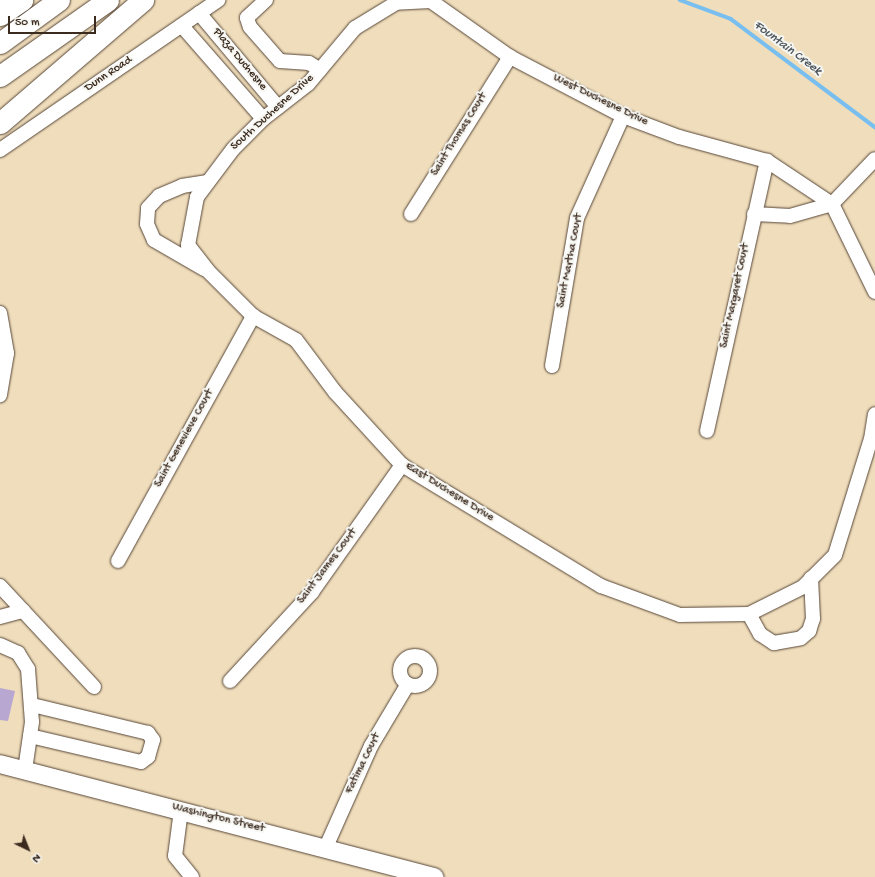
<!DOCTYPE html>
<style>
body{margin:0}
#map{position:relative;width:875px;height:877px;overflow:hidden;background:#efddbc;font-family:"Gochi Hand",sans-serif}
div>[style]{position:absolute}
.stream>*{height:3.5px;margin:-1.75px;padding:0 1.75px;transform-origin:1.75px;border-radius:1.75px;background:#78beef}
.building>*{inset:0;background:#b8a7d0}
.roads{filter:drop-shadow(0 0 1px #564536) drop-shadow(0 0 1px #564536)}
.minor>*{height:14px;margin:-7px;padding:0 7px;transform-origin:7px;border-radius:7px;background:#fff}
.minor>.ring{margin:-7px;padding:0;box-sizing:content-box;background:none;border:14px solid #fff;border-radius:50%}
.major>*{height:18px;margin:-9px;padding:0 9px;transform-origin:9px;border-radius:9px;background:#fff}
.highway>*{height:21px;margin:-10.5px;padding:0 10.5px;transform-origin:10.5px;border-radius:10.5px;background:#fff}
span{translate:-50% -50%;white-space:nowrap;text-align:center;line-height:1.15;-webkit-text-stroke:4px #f6f6f2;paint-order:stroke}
.street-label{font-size:12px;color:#3b2a1e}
.water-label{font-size:13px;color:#4d565d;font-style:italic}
.north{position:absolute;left:8px;top:829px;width:40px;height:40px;-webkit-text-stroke:3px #f6f6f2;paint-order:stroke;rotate:137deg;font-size:11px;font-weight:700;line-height:16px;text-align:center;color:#3b2a1e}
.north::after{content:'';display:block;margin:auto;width:14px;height:18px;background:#3b2a1e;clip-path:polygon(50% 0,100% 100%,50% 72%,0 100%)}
.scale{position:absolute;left:8px;top:16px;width:88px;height:18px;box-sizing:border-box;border:2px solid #3b2a1e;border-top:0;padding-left:5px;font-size:12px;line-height:14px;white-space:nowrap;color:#3b2a1e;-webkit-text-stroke:3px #f6f6f2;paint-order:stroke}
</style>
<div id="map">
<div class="stream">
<i style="left:680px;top:0;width:54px;rotate:20.4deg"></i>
<i style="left:731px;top:19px;width:180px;rotate:36.9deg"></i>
</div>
<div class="building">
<i style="clip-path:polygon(0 688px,15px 691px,8px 721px,0 720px)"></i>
</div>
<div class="roads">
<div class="minor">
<i style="left:266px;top:0;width:26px;rotate:137deg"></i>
<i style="left:247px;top:18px;width:9px;rotate:72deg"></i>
<i style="left:250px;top:27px;width:45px;rotate:48.6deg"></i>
<i style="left:280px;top:61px;width:29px;rotate:4deg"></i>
<i style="left:309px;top:63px;width:13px;rotate:32deg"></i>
<i style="left:0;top:2px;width:3px;rotate:-45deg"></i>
<i style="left:199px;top:13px;width:123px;rotate:50deg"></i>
<i style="left:182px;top:26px;width:123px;rotate:48.9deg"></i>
<i style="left:0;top:150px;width:265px;rotate:-34.5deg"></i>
<i style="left:411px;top:214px;width:186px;rotate:-57.8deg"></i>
<i style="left:754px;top:214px;width:36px;rotate:3deg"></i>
<i style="left:790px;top:216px;width:44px;rotate:-15.9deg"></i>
<i style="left:832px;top:204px;width:62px;rotate:-46.3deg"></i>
<i style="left:204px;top:269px;width:58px;rotate:-149.9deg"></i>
<i style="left:154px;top:240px;width:17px;rotate:-114deg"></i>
<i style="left:147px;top:224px;width:16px;rotate:-86deg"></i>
<i style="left:148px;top:208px;width:16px;rotate:-47deg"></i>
<i style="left:159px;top:196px;width:25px;rotate:-23deg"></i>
<i style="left:182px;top:186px;width:26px;rotate:-9deg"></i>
<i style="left:875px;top:292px;width:98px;rotate:-116deg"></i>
<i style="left:832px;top:204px;width:78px;rotate:-146.5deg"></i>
<i style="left:767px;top:161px;width:91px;rotate:-164.7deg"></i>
<i style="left:679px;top:137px;width:60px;rotate:-159.4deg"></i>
<i style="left:623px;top:116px;width:127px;rotate:-152.4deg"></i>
<i style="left:510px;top:57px;width:97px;rotate:-144.7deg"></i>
<i style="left:431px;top:1px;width:35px;rotate:177deg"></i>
<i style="left:396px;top:3px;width:48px;rotate:148.6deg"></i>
<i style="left:355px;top:28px;width:73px;rotate:130deg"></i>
<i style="left:308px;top:84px;width:57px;rotate:142.1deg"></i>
<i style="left:263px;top:119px;width:42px;rotate:135deg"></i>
<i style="left:233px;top:149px;width:60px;rotate:126.9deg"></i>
<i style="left:197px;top:197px;width:49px;rotate:100.6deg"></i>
<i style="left:188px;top:245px;width:33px;rotate:52deg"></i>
<i style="left:208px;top:271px;width:64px;rotate:45deg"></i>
<i style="left:253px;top:316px;width:49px;rotate:29.2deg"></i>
<i style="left:296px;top:340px;width:65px;rotate:53.1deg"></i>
<i style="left:335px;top:392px;width:99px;rotate:47.5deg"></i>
<i style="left:402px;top:465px;width:233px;rotate:31.3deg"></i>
<i style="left:601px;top:586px;width:84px;rotate:20.2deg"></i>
<i style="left:680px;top:615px;width:69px;rotate:-0.8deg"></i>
<i style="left:749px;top:614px;width:60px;rotate:-26.6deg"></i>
<i style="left:803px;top:587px;width:45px;rotate:-45deg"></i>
<i style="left:835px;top:555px;width:121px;rotate:-72.8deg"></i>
<i style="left:871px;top:439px;width:25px;rotate:-81deg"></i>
<i style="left:0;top:313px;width:41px;rotate:80.1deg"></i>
<i style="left:7px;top:353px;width:43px;rotate:99.5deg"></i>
<i style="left:552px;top:366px;width:150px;rotate:-80.4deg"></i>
<i style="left:577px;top:218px;width:112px;rotate:-65.7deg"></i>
<i style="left:707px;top:431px;width:277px;rotate:-77.5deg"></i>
<i style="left:118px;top:561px;width:280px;rotate:-61.1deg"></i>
<i style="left:0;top:586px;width:138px;rotate:47.1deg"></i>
<i style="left:749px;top:614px;width:23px;rotate:61deg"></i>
<i style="left:760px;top:634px;width:17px;rotate:33deg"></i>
<i style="left:774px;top:643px;width:27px;rotate:-10deg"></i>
<i style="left:801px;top:638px;width:11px;rotate:-41deg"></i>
<i style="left:809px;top:631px;width:13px;rotate:-72deg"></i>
<i style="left:813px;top:619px;width:41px;rotate:-92.8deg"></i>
<i style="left:0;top:617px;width:24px;rotate:-15deg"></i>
<i style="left:0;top:645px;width:20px;rotate:24deg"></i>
<i style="left:18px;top:653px;width:19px;rotate:58deg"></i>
<i style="left:28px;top:669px;width:53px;rotate:85.7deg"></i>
<i style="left:32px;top:722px;width:49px;rotate:98.3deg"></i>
<i class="ring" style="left:400px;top:656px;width:16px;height:16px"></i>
<i style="left:230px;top:681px;width:121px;rotate:-47.3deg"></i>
<i style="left:312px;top:592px;width:156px;rotate:-54.7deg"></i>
<i style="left:30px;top:736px;width:114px;rotate:13.2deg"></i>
<i style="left:141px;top:762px;width:9px;rotate:-36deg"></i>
<i style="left:148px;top:757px;width:18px;rotate:-74deg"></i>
<i style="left:153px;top:740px;width:9px;rotate:-126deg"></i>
<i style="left:148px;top:733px;width:119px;rotate:-166.4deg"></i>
<i style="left:181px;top:810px;width:46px;rotate:97.4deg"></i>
<i style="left:175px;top:856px;width:27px;rotate:51deg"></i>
<i style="left:326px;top:847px;width:111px;rotate:-66deg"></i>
<i style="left:371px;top:746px;width:72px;rotate:-59.2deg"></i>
</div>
<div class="major">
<i style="left:0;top:764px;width:449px;rotate:14.6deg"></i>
</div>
<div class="highway">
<i style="left:0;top:15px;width:27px;rotate:-34deg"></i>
<i style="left:0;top:43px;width:73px;rotate:-36.1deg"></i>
<i style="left:0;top:76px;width:132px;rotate:-35.1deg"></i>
<i style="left:0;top:123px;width:189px;rotate:-40.7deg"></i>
</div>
</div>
<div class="street-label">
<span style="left:239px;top:60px;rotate:50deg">Plaza Duchesne</span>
<span style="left:109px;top:75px;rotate:-34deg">Dunn Road</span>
<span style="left:600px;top:101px;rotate:26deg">West Duchesne Drive</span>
<span style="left:273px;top:113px;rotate:-42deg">South Duchesne Drive</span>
<span style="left:460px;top:135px;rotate:-58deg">Saint Thomas Court</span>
<span style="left:571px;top:261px;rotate:-79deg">Saint Martha Court</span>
<span style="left:736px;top:296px;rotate:-78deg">Saint Margaret Court</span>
<span style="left:185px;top:439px;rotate:-61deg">Saint Genevieve Court</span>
<span style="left:449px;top:493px;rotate:32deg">East Duchesne Drive</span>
<span style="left:328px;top:567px;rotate:-53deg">Saint James Court</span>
<span style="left:364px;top:764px;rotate:-64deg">Fatima Court</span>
<span style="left:218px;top:819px;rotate:14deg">Washington Street</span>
</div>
<div class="water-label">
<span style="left:787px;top:49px;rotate:37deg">Fountain Creek</span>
</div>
<div class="north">N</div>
<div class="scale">50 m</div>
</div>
